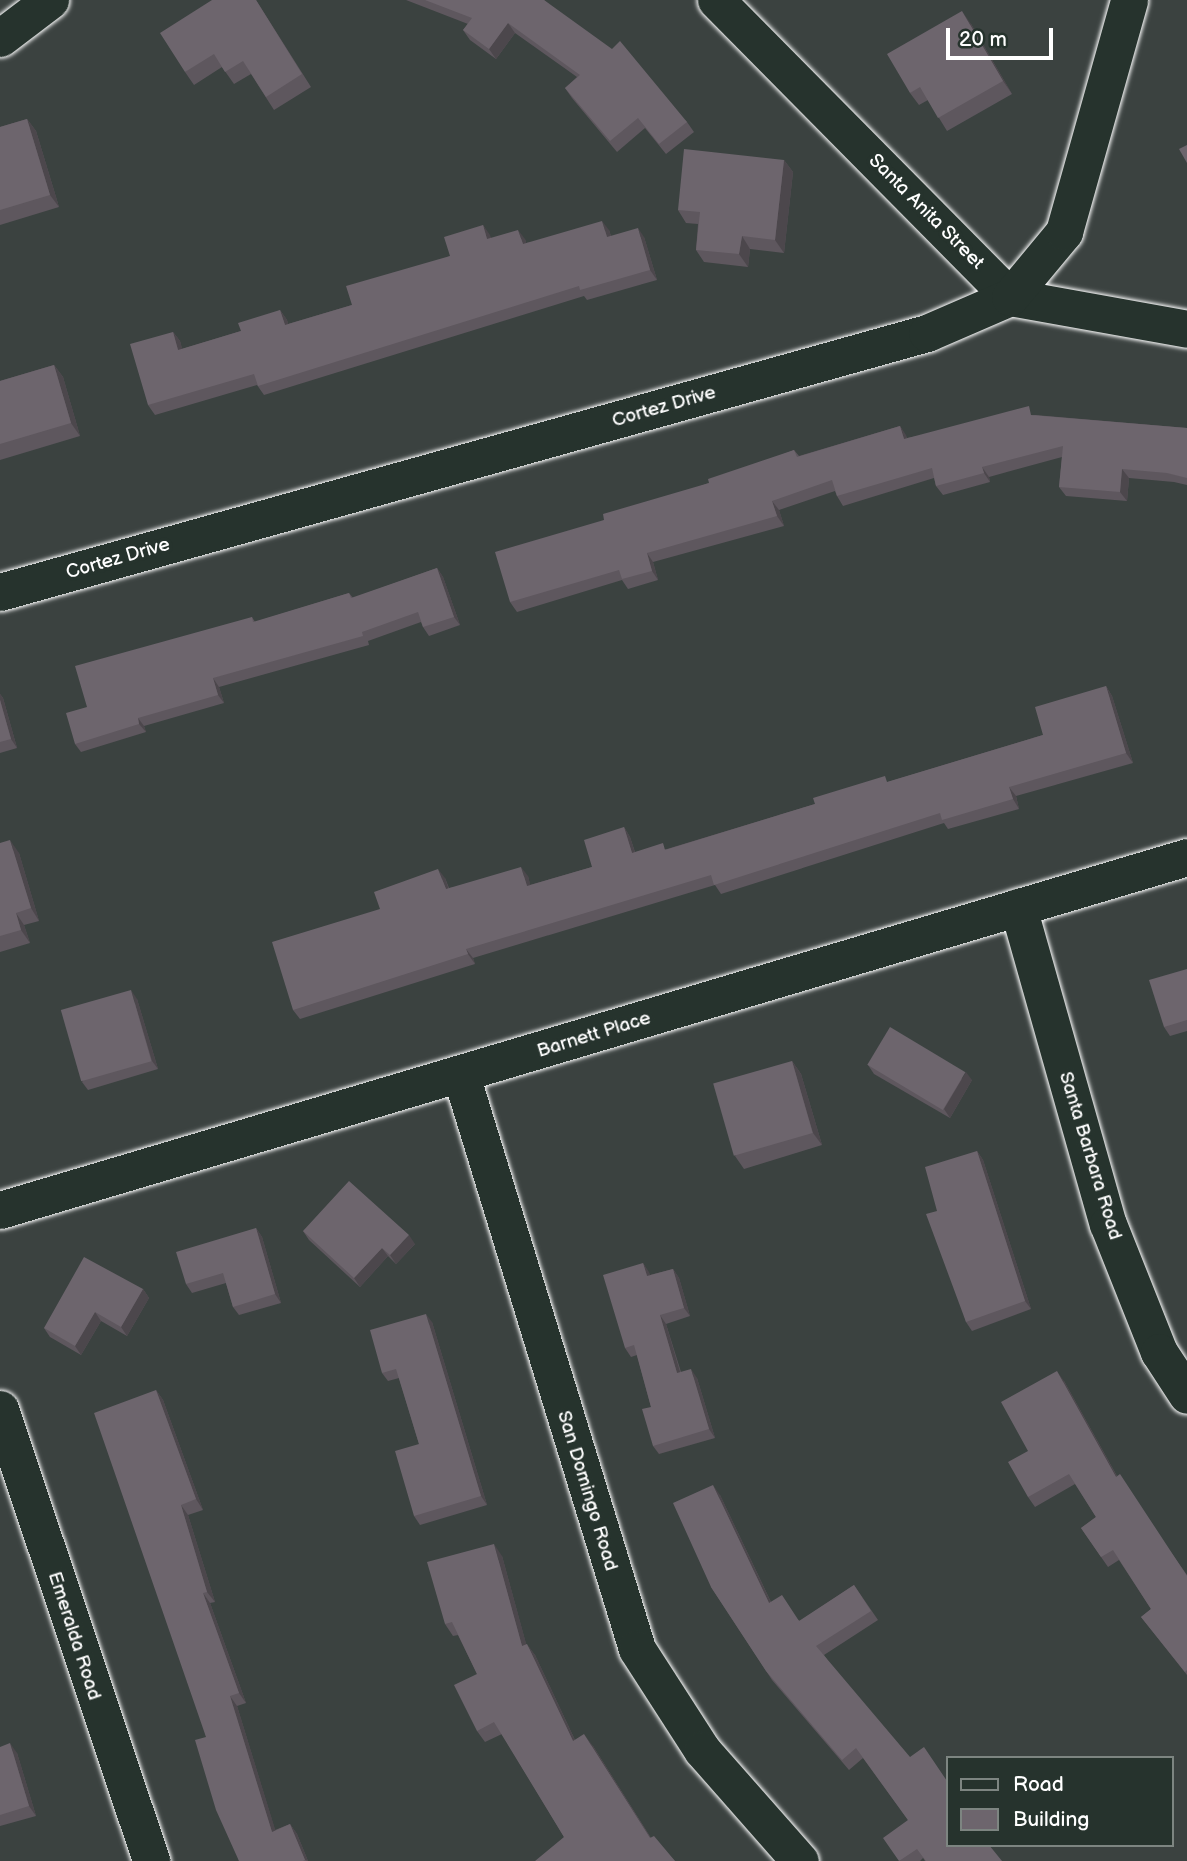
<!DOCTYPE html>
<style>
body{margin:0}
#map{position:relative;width:1187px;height:1861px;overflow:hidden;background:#3b4240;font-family:"Balsamiq Sans",sans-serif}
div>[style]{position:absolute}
.roads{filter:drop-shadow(0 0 2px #fff) drop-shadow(0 0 2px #fff)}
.minor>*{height:37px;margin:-18.5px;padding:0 18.5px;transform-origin:18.5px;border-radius:18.5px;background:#26332d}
.wall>*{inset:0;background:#5e575e}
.shaded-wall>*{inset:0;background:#4c474c}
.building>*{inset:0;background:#6d656d;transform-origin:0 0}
span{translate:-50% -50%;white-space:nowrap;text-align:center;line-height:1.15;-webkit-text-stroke:7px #26332d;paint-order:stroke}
.street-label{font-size:19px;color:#fff}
.legend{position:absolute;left:946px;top:1756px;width:228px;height:91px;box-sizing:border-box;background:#26332d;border:2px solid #7d8581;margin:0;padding:9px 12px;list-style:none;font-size:21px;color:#fff}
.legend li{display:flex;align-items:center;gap:14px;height:35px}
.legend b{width:35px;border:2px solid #7d8581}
.scale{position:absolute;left:946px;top:28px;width:107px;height:32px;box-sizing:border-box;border:4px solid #fff;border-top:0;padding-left:9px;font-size:21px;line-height:24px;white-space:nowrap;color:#fff;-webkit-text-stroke:5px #26332d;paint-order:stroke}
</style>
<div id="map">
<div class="roads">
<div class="minor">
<i style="left:716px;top:0;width:418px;rotate:45.3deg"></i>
<i style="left:1010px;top:297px;width:180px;rotate:10.2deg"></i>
<i style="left:0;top:38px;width:63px;rotate:-37.2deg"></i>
<i style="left:0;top:592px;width:963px;rotate:-15.61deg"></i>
<i style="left:927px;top:333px;width:90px;rotate:-23.4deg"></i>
<i style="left:1010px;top:297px;width:85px;rotate:-50.3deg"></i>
<i style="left:1064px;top:232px;width:241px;rotate:-74.3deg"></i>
<i style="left:1018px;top:907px;width:330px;rotate:74.2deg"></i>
<i style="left:1108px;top:1224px;width:138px;rotate:68.3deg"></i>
<i style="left:1159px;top:1352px;width:51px;rotate:56.9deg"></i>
<i style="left:461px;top:1075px;width:600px;rotate:72.95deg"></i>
<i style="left:637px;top:1649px;width:120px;rotate:57.2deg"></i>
<i style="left:702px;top:1750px;width:148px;rotate:48.6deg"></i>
<i style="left:0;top:1210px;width:1238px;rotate:-16.56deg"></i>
<i style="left:0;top:1409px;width:477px;rotate:71.5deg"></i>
</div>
</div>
<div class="wall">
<i style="clip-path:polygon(256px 0,311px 87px,274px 110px,251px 74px,234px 84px,222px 67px,194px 85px,185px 72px)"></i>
<i style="clip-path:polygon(406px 0,544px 0,687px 122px,694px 132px,666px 154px,645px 128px,617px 152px,572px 98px,565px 88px,577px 77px,515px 33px,496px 59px,470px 40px,463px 30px,468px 24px)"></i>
<i style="clip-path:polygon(971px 24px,1012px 94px,947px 131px,928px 100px,919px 105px,910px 93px)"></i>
<i style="clip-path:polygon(27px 119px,36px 131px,59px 207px,0 225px,0 127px)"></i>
<i style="clip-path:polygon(784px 160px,793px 172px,784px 253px,750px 249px,748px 267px,704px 262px,696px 250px,698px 224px,686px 223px,678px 210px)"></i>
<i style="clip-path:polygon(483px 225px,491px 238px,525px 239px,526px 243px,609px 230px,611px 236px,644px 237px,657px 280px,587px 300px,584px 296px,264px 395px,257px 385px,155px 415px,148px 405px,173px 332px,180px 341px,182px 349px,241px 331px,280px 310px,287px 320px,288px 324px,352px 305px,450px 256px)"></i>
<i style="clip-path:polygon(54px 365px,63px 377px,80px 436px,0 460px,0 381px)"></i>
<i style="clip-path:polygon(1035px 415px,1187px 428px,1187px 485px,1174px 482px,1129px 478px,1127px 501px,1066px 496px,1059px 487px,1062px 457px,989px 477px,990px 482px,943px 495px,936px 486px,934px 478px,843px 506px,837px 496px,835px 491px,779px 510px,784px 526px,653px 562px,658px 580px,628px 589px,622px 580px,517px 612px,510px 602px,604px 520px,709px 483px,794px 450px,799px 456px,900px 426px,907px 438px)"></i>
<i style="clip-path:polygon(437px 568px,443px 577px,460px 625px,429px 636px,423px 627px,421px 622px,368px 641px,369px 645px,219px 687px,224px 703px,144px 726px,146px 732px,81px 752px,75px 744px,87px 707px,252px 617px,255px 622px,349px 593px,353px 598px)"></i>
<i style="clip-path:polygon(1106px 686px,1112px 696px,1133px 763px,1016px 796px,1019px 809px,948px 829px,944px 823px,721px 894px,715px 885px,473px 958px,475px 964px,300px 1019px,293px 1010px,380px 909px,445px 878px,449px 888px,528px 876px,530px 885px,592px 867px,624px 827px,630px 837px,635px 852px,667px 849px,1043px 735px)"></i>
<i style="clip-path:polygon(0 694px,3px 698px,17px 748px,0 753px)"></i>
<i style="clip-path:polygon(0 843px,19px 853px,39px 921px,24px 925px,30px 943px,0 952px)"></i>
<i style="clip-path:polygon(1187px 969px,1187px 1031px,1170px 1036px,1164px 1027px)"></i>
<i style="clip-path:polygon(137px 999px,158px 1069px,88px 1090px,82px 1082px)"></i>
<i style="clip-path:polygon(792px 1061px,801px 1074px,822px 1145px,744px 1169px,735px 1156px)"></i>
<i style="clip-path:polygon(868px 1065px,972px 1080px,950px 1118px,874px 1074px)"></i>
<i style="clip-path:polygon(977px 1151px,983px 1160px,1031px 1309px,972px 1331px,966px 1322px,937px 1211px)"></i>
<i style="clip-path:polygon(256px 1228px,262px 1237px,281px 1303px,239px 1315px,233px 1307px,226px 1283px,192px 1293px,186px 1284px)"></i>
<i style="clip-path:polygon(303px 1231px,415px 1244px,396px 1264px,388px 1256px,360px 1287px,309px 1240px)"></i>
<i style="clip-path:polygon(643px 1263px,650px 1275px,673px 1269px,679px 1278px,690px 1316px,666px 1324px,681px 1372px,697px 1378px,715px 1438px,659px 1454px,653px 1446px,651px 1407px,637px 1355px,631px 1357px,625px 1348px)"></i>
<i style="clip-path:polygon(143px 1289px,149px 1298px,127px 1336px,101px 1321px,81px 1355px,50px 1337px,44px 1328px)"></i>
<i style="clip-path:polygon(432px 1322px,487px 1505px,420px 1525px,414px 1516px,419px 1444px,399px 1378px,388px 1381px,382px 1373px)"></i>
<i style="clip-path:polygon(1064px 1381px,1117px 1476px,1187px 1575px,1187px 1675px,1141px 1617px,1151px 1609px,1119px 1560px,1108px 1567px,1081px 1528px,1096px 1517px,1075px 1484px,1035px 1507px,1028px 1497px,1028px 1451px)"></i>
<i style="clip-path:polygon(156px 1390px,163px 1400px,203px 1510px,188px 1515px,215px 1602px,210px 1603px,246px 1703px,237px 1706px,275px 1830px,290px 1824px,297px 1834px,308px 1861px,239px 1861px,206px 1737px)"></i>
<i style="clip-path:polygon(720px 1495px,771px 1602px,800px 1621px,854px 1585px,878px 1620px,824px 1655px,947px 1845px,1002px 1861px,925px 1861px,923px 1858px,920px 1861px,899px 1861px,908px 1820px,863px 1758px,849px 1770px,772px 1680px,711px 1587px)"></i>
<i style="clip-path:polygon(502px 1556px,526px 1644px,535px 1655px,575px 1740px,593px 1746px,651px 1838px,675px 1861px,564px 1837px,502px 1734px,485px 1742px,477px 1731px,477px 1674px,458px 1635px,453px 1636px,445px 1624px)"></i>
<i style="clip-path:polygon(0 1747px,17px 1753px,36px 1816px,0 1826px)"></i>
</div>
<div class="shaded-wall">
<i style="clip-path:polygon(962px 11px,971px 24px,1012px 94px,1003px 81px)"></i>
<i style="clip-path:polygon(508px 23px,515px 33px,496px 59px,489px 49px)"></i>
<i style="clip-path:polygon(27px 119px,36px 131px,59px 207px,50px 195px)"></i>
<i style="clip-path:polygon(784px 160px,793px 172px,784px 253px,775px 240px)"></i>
<i style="clip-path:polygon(602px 221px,609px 230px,614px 246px,607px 237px)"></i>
<i style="clip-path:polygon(483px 225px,490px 235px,494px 248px,487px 239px)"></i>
<i style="clip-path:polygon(638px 228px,644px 237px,657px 280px,650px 270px)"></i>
<i style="clip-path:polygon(518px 230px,525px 239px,529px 254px,523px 244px)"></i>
<i style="clip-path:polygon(742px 236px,750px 249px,748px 267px,739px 254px)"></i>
<i style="clip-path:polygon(280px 310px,287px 320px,291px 335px,285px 325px)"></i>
<i style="clip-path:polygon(173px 332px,180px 341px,185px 359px,178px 350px)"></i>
<i style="clip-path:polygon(54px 365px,63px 377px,80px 436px,71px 423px)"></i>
<i style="clip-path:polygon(900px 426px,906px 435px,910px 449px,904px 439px)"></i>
<i style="clip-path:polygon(982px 467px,989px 477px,990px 482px,984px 473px)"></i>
<i style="clip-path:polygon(1122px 469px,1129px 478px,1127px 501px,1120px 492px)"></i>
<i style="clip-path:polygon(772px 501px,779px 510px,784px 526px,777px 516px)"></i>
<i style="clip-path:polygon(647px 553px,653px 562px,658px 580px,652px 571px)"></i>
<i style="clip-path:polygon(437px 568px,443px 577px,460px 625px,454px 617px)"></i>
<i style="clip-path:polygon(213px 678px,219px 687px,224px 703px,218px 695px)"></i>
<i style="clip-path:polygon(1106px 686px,1112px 696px,1133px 763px,1126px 753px)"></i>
<i style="clip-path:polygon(0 694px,3px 698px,17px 748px,11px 739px,0 700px)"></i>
<i style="clip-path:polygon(138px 718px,144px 726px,146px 732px,139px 724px)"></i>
<i style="clip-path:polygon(1009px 787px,1016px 796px,1019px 809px,1013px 799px)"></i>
<i style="clip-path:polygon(624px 827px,630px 837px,638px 862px,632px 853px)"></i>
<i style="clip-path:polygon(10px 840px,19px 853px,39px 921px,31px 908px)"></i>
<i style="clip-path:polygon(521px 867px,528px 876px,533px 895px,527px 886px)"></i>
<i style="clip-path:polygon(438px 869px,445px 878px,452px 899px,446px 889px)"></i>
<i style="clip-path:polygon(16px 913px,24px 925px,30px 943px,21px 930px)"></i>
<i style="clip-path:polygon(466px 949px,473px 958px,475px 964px,468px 954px)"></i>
<i style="clip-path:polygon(131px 990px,137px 999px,158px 1069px,152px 1061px)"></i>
<i style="clip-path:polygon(792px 1061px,801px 1074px,822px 1145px,813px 1133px)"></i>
<i style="clip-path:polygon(966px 1072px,972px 1080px,950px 1118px,944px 1109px)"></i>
<i style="clip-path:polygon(977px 1151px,983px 1160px,1031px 1309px,1025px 1301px)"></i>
<i style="clip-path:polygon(256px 1228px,262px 1237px,281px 1303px,275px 1294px)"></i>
<i style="clip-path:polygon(409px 1235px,415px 1244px,396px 1264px,390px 1255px)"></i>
<i style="clip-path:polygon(382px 1248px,388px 1256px,360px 1287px,354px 1278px)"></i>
<i style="clip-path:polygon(643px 1263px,649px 1272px,654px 1285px,647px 1276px)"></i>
<i style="clip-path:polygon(673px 1269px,679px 1278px,690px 1316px,684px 1308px)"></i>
<i style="clip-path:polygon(143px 1289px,149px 1298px,127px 1336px,121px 1327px)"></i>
<i style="clip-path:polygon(95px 1312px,101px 1321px,81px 1355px,75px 1346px)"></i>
<i style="clip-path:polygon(426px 1314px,432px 1322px,487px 1505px,481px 1496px)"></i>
<i style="clip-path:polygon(660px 1315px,666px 1324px,683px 1382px,677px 1373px)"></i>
<i style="clip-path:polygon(691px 1369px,697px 1378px,715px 1438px,709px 1429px)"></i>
<i style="clip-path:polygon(1057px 1371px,1064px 1381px,1123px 1487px,1116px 1477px)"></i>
<i style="clip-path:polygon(156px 1390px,163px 1400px,203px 1510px,196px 1499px)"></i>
<i style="clip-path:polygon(713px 1485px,720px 1495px,776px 1613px,769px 1603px)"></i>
<i style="clip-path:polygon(181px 1505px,188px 1515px,215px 1602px,207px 1592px)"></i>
<i style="clip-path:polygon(494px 1544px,502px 1556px,530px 1658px,522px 1646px)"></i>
<i style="clip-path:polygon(203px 1593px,210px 1603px,246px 1703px,239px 1693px)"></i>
<i style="clip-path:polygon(527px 1644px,535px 1655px,581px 1753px,573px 1741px)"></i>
<i style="clip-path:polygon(230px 1696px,237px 1706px,279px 1842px,272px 1832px)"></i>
<i style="clip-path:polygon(584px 1734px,593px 1746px,658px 1850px,650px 1838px)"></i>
<i style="clip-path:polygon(10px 1743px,17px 1753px,36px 1816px,29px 1806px)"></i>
<i style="clip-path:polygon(290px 1824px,297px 1834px,308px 1861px,305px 1860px)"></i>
</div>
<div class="building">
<i style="clip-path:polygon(212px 0,256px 0,302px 74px,266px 97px,243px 61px,225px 72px,214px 54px,185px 72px,160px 33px)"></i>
<i style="clip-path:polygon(425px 0,544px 0,612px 49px,620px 41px,687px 122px,659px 144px,638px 118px,610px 141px,565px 88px,580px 75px,508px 23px,489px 49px,463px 30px,472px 18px)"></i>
<i style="clip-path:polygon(962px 11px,1003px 81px,938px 118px,920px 87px,910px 93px,887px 54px)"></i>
<i style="clip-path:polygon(27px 119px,50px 195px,0 210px,0 127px)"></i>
<i style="clip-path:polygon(1187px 145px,1187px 163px,1179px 149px)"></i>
<i style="clip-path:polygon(684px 149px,784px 160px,775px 240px,742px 236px,739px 254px,696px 250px,700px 212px,678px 210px)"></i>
<i style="clip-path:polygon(602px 221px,607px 237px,638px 228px,650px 270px,580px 290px,579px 286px,258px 386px,254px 374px,148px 405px,130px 344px,173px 332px,178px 350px,241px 331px,238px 323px,280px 310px,285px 325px,352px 305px,346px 286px,450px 256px,444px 237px,483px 225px,487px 239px,518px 230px,523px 244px)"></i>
<i style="clip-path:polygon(54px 365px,71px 423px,0 444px,0 381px)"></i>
<i style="clip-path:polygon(1029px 406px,1031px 415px,1187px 428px,1187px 478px,1167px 473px,1122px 469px,1120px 492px,1059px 487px,1063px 446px,982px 467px,984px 473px,936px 486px,932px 468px,837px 496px,832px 480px,772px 501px,777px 516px,647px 553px,652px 571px,622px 579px,619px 570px,510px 602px,495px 552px,604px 520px,603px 514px,709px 483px,708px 479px,794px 450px,797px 457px,900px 426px,904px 439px)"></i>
<i style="clip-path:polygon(437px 568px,454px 617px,423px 627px,418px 612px,362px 632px,363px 636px,213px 678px,218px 695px,138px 718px,139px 724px,75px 744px,66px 713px,87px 707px,75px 666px,252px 617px,253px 622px,349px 593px,351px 598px)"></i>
<i style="clip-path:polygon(1106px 686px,1126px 753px,1009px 787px,1013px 799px,942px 820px,940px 813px,714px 885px,711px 875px,466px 949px,468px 954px,293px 1010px,272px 942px,380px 909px,374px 892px,438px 869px,446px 889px,521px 867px,527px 886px,592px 867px,584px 840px,624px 827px,632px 853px,663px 843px,665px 850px,815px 804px,813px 798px,885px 776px,887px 782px,1043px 735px,1035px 707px)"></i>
<i style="clip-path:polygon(0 700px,11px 739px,0 742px)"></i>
<i style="clip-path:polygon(10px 840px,31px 908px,16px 913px,21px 930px,0 936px,0 843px)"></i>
<i style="clip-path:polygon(1187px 969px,1187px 1020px,1164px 1027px,1149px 980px)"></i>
<i style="left:131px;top:990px;width:74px;height:73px;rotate:74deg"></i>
<i style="left:890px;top:1027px;width:88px;height:44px;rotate:31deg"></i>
<i style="left:792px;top:1061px;width:75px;height:82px;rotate:74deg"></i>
<i style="clip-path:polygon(977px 1151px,1025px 1301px,966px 1322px,926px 1214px,937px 1211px,925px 1167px)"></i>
<i style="clip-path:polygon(349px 1181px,409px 1235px,390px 1255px,382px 1248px,354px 1278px,303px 1231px)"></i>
<i style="clip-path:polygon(256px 1228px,275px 1294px,233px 1307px,223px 1273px,186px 1284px,176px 1252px)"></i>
<i style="clip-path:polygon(84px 1257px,143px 1289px,121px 1327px,95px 1312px,75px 1346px,44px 1328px)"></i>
<i style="clip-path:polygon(643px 1263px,647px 1276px,673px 1269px,684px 1308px,660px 1315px,677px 1373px,691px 1369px,709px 1429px,653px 1446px,642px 1409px,651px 1407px,634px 1345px,625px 1348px,603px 1275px)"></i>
<i style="clip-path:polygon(426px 1314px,481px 1496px,414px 1516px,395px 1451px,419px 1444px,396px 1369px,382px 1373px,370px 1330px)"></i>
<i style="clip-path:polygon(1057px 1371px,1116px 1477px,1120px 1474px,1187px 1576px,1187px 1670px,1185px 1672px,1141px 1617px,1151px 1609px,1113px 1550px,1101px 1557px,1081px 1528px,1096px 1517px,1069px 1474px,1028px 1497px,1008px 1462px,1028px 1451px,1001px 1402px)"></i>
<i style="clip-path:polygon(156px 1390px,196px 1499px,181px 1505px,207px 1592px,203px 1593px,239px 1693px,230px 1696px,272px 1832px,290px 1824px,305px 1860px,303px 1861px,239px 1861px,216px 1810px,195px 1740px,206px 1737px,94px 1413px)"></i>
<i style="clip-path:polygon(713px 1485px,769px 1603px,782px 1595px,799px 1621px,854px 1585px,871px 1611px,816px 1646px,910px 1757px,924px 1747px,947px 1781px,947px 1845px,989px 1845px,1002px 1861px,926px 1861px,917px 1849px,899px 1861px,883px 1838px,908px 1820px,856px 1748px,842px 1760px,766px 1671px,711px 1587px,673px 1503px)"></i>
<i style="clip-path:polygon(494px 1544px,522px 1646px,527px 1644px,573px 1741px,584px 1734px,650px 1838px,654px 1836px,675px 1861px,535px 1861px,564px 1837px,494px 1722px,477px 1731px,454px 1685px,477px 1674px,452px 1622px,445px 1624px,427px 1562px)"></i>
<i style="clip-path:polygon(10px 1743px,29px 1806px,0 1815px,0 1747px)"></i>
</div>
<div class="street-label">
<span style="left:926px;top:212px;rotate:45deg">Santa Anita Street</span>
<span style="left:664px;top:407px;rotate:-16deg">Cortez Drive</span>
<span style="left:118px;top:559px;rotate:-16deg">Cortez Drive</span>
<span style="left:594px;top:1035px;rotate:-17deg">Barnett Place</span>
<span style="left:1090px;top:1156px;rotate:73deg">Santa Barbara Road</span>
<span style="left:587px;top:1491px;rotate:73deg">San Domingo Road</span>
<span style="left:74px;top:1636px;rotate:72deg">Emeralda Road</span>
</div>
<ul class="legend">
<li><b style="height:9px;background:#26332d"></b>Road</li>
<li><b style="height:19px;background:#6d656d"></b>Building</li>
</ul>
<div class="scale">20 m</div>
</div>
